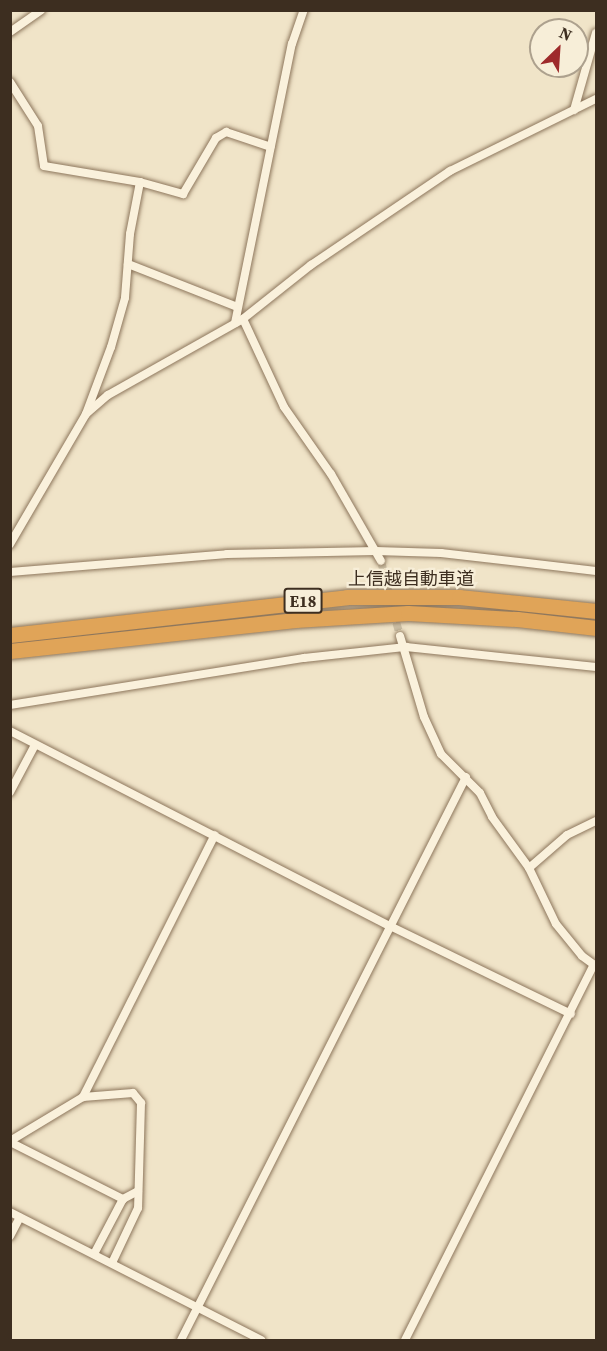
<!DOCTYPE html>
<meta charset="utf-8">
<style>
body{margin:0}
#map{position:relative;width:607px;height:1351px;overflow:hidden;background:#f0e4c8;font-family:"Source Serif 4","Noto Sans JP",serif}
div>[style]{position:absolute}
.minor-tunnel>*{height:8px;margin-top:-4px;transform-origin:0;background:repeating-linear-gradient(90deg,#ccc0a6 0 8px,transparent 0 12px)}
.roads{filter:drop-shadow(0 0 2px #8d765c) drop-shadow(0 0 2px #8d765c)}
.minor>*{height:8px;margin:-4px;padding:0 4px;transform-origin:4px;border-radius:4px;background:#faf1dc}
.motorway>*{height:15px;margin:-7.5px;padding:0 7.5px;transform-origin:7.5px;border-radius:7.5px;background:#e0a458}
span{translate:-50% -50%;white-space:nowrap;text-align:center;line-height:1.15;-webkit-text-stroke:4.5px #f7eed8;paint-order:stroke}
.shield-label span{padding:2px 4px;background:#f7eed8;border:2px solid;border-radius:4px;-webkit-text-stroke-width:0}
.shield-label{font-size:16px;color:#3d2e20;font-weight:700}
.street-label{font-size:18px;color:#3d2e20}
.frame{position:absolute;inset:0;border:12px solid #3d2e20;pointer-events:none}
.north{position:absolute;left:529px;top:18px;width:60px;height:60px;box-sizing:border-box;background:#f7eed8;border:2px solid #ada18e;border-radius:50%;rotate:25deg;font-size:16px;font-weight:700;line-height:24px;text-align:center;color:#3d2e20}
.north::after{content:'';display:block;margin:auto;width:21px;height:27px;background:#9e2a2b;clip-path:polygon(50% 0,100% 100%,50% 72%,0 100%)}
</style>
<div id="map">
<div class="minor-tunnel">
<i style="left:381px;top:561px;width:38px;rotate:76deg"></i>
<i style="left:393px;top:611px;width:26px;rotate:74deg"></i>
</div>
<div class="roads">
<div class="minor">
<i style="left:10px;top:32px;width:38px;rotate:-35deg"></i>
<i style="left:10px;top:82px;width:52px;rotate:57.5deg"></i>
<i style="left:38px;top:126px;width:40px;rotate:81.5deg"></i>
<i style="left:44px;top:166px;width:97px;rotate:9.5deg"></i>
<i style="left:140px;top:182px;width:53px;rotate:100.9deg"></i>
<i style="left:130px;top:234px;width:64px;rotate:94.5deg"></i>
<i style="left:125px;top:298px;width:51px;rotate:105.9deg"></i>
<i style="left:111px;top:347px;width:72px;rotate:110.5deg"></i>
<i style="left:86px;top:414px;width:151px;rotate:120.3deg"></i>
<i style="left:574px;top:110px;width:80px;rotate:-74.1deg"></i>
<i style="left:140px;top:182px;width:45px;rotate:15.6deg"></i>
<i style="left:183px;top:194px;width:65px;rotate:-59.5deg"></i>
<i style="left:216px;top:138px;width:12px;rotate:-31deg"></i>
<i style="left:226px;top:132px;width:47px;rotate:18.4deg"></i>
<i style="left:128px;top:264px;width:117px;rotate:21.5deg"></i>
<i style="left:243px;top:319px;width:97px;rotate:65deg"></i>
<i style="left:284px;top:407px;width:82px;rotate:55deg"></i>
<i style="left:331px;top:474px;width:100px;rotate:60.1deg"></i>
<i style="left:235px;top:323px;width:285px;rotate:-78.5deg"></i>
<i style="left:292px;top:44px;width:36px;rotate:-71deg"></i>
<i style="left:86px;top:414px;width:29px;rotate:-41deg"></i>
<i style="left:108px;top:395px;width:155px;rotate:-29.4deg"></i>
<i style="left:243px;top:319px;width:87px;rotate:-38.5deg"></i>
<i style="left:311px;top:265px;width:168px;rotate:-34.1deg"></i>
<i style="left:450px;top:171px;width:163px;rotate:-26.3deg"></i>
<i style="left:10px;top:572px;width:218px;rotate:-4.7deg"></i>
<i style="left:227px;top:554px;width:149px;rotate:-1.2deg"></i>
<i style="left:376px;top:551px;width:65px;rotate:1.8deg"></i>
<i style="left:441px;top:553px;width:156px;rotate:6.6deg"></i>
<i style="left:400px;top:636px;width:84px;rotate:73.5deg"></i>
<i style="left:424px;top:717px;width:41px;rotate:65.3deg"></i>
<i style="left:441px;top:754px;width:55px;rotate:45deg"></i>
<i style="left:480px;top:793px;width:27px;rotate:63deg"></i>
<i style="left:492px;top:817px;width:63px;rotate:54deg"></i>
<i style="left:529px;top:868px;width:62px;rotate:64.3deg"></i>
<i style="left:556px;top:924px;width:41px;rotate:50.9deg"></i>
<i style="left:582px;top:956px;width:17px;rotate:36deg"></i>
<i style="left:10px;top:705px;width:298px;rotate:-9.1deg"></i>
<i style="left:304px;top:658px;width:103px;rotate:-6.2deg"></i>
<i style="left:406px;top:647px;width:191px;rotate:6deg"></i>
<i style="left:10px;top:731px;width:427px;rotate:27.2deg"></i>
<i style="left:390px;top:926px;width:201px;rotate:25.9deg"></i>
<i style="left:10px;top:792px;width:53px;rotate:-62deg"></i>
<i style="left:529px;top:868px;width:50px;rotate:-41deg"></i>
<i style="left:567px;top:835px;width:32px;rotate:-26deg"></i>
<i style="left:83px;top:1097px;width:293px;rotate:-63.3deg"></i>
<i style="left:10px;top:1141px;width:85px;rotate:-31.1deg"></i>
<i style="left:83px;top:1097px;width:50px;rotate:-4.6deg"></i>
<i style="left:133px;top:1093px;width:13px;rotate:51deg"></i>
<i style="left:141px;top:1103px;width:105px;rotate:91.6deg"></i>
<i style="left:138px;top:1208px;width:61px;rotate:115.3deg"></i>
<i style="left:10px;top:1142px;width:127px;rotate:26.8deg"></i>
<i style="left:123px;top:1199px;width:17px;rotate:-28deg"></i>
<i style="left:10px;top:1212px;width:282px;rotate:27deg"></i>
<i style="left:10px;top:1236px;width:21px;rotate:-62deg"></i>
<i style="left:94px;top:1254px;width:62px;rotate:-62.2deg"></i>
<i style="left:181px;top:1340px;width:631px;rotate:-63.15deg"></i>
<i style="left:405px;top:1340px;width:420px;rotate:-63.3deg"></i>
</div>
<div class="motorway">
<i style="left:10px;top:635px;width:339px;rotate:-6.4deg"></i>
<i style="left:347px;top:597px;width:112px"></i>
<i style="left:459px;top:597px;width:138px;rotate:5.8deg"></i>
<i style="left:10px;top:651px;width:287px;rotate:-6.2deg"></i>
<i style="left:295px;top:620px;width:113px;rotate:-3.5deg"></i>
<i style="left:408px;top:613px;width:109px;rotate:3.2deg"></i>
<i style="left:517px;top:619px;width:80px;rotate:6.5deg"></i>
</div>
</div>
<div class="shield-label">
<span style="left:303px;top:601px">E18</span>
</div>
<div class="street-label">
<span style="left:411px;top:579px">上信越自動車道</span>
</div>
<div class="frame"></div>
<div class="north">N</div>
</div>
